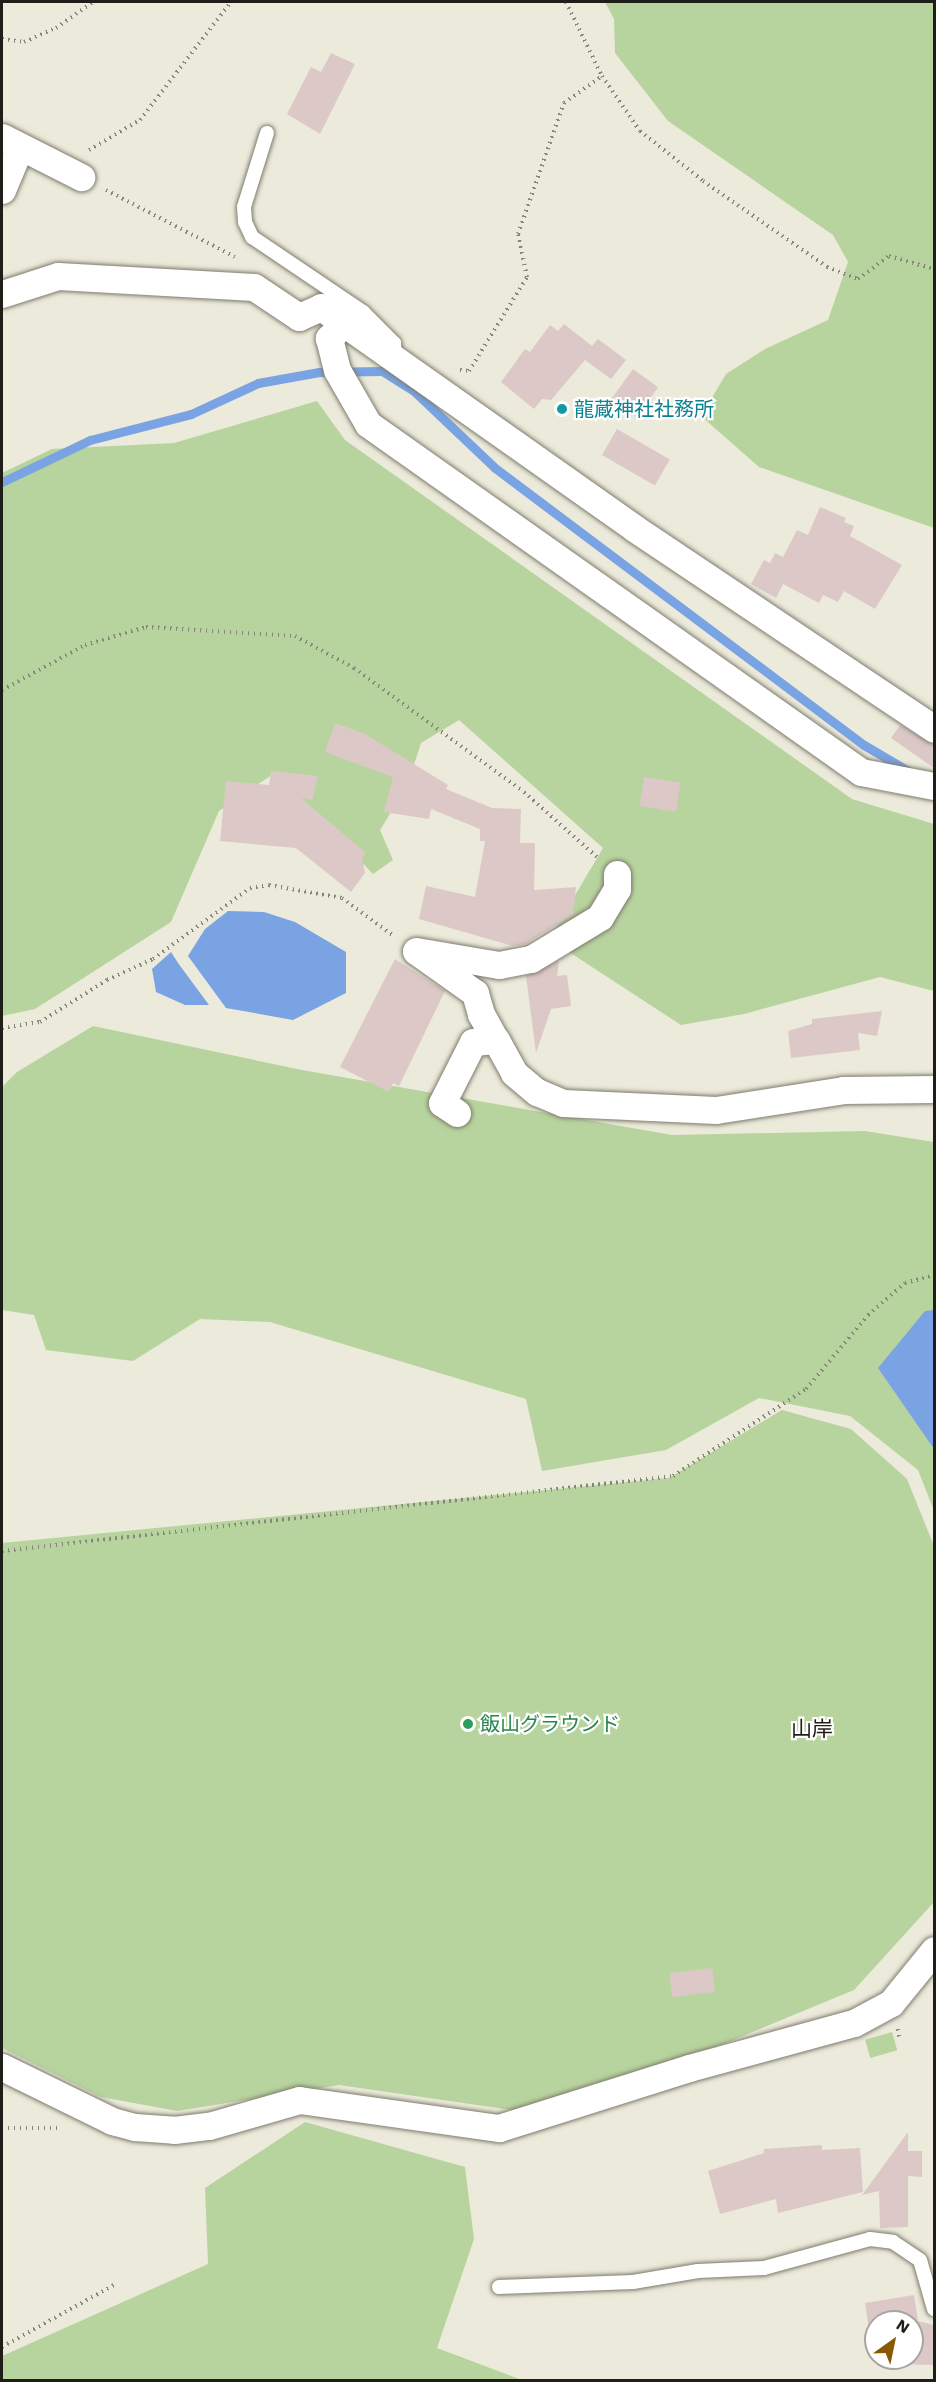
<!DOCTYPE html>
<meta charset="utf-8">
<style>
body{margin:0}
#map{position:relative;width:936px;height:2382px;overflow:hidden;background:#eceada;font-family:"Work Sans","Noto Sans JP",sans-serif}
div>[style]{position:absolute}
.green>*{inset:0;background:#b8d49e;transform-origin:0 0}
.water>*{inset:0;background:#79a3e3}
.stream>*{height:9px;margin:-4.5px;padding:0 4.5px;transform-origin:4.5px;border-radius:4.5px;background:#79a3e3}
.building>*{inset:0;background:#dcc9c7;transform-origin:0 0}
.path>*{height:4px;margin-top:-2px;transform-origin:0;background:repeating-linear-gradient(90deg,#87867b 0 1.5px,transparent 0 6px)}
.roads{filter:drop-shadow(0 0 2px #7e7c6e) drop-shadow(0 0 2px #7e7c6e)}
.lane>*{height:14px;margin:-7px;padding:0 7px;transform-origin:7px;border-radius:7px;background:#fff}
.street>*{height:27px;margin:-13.5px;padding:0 13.5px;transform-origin:13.5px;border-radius:13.5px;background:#fff}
.dots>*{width:16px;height:16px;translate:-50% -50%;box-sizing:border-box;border:3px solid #fff;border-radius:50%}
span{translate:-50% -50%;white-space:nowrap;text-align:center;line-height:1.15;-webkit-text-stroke:4.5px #fff;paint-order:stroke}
.culture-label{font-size:20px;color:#0d838f}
.left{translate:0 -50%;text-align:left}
.leisure-label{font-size:20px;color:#27864d}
.neighbourhood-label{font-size:21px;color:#1e1d17}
.frame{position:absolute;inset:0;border:3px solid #1e1d17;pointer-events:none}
.north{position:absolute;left:864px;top:2310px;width:60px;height:60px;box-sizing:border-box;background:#fff;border:2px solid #a5a5a2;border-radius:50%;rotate:33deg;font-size:16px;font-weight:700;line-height:24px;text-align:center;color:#1e1d17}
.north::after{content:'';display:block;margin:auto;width:21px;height:27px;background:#8a5800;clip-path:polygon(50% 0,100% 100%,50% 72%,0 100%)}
</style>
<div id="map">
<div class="green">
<i style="clip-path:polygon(605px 2px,934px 2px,934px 528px,759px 467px,701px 416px,726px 374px,765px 349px,828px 320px,848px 262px,833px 235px,668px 121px,615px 53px,614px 19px)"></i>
<i style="clip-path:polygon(317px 401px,345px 440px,852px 799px,934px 824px,934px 991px,880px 977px,744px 1014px,681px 1025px,549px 939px,603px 848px,459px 720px,421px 743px,407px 786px,380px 830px,393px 860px,373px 874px,276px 772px,219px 811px,171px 922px,35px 1009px,2px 1016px,2px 473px,52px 449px,174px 443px)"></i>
<i style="clip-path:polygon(93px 1026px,302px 1070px,672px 1135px,865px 1131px,934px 1142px,934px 1511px,918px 1470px,850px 1416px,759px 1398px,666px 1450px,542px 1471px,526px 1399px,270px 1322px,200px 1319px,133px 1361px,46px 1350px,34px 1315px,2px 1310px,2px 1087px,17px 1072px)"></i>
<i style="clip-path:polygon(782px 1410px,851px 1429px,907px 1479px,934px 1546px,934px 1902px,854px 1990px,726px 2043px,525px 2112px,339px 2085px,177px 2111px,101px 2097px,2px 2048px,2px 1543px,669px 1478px)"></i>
<i style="left:892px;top:2032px;width:19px;height:28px;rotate:74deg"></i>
<i style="clip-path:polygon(305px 2122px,465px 2167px,474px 2239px,437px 2348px,522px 2380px,2px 2380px,2px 2356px,208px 2264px,205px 2188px)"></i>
</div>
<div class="water">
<i style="clip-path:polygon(228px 911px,264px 912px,295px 922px,346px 952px,346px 993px,293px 1020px,226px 1008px,188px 956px,205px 929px)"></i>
<i style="clip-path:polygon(171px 952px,178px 963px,209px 1005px,185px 1005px,156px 992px,152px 969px)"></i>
<i style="clip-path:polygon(934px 1310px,934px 1449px,878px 1368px,925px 1311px)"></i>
</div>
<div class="stream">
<i style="left:2px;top:482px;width:98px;rotate:-25.5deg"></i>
<i style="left:90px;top:440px;width:104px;rotate:-14.4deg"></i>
<i style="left:191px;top:414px;width:74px;rotate:-24.8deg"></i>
<i style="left:258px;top:383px;width:62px;rotate:-10.2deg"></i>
<i style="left:319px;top:372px;width:63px;rotate:-0.9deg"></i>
<i style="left:382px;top:371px;width:39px;rotate:32deg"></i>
<i style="left:415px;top:392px;width:110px;rotate:43.5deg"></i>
<i style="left:495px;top:468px;width:461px;rotate:36.9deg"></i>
<i style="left:864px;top:745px;width:53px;rotate:30.4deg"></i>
</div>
<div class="building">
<i style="clip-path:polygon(331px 53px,355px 64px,320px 134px,287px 114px,311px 67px,321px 72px)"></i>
<i style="clip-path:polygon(564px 324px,592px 346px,598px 339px,626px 360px,611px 379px,585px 360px,551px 400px,542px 399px,534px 409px,501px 382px,525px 349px,530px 352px,550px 325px,558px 331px)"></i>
<i style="left:633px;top:369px;width:31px;height:37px;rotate:36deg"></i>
<i style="left:617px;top:429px;width:61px;height:30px;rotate:30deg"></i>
<i style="clip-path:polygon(820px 507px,846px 518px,844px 522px,854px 526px,850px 536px,902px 565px,875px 609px,844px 591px,838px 602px,823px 595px,819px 603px,783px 584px,776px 598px,751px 584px,764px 560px,770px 563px,775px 553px,783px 557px,797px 530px,808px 535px)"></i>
<i style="clip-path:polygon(335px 723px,365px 734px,448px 785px,446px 789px,492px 808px,521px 809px,520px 843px,535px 843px,534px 890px,576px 887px,573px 915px,525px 944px,513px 946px,419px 919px,426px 886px,475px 897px,485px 841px,480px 841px,480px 829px,431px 809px,429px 819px,384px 812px,393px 777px,325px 752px)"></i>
<i style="clip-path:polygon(900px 725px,934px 744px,934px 768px,891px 738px)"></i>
<i style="clip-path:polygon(271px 771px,318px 776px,312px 800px,301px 798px,366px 853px,362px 858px,365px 873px,351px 892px,296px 848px,220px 841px,226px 781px,269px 785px)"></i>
<i style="left:644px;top:777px;width:37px;height:29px;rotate:9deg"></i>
<i style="clip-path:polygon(395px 959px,445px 991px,399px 1086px,393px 1083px,389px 1092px,340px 1067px)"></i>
<i style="clip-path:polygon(559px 961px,557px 976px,567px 975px,571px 1006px,551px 1009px,536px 1053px,526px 976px)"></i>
<i style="clip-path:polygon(882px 1011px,877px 1036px,858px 1033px,860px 1050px,791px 1058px,788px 1031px,812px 1024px,812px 1019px)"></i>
<i style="left:712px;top:1968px;width:24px;height:43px;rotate:83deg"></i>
<i style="clip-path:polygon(908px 2132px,908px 2151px,922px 2151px,922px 2177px,908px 2176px,908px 2227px,880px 2228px,879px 2191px,862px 2195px)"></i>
<i style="clip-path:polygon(822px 2145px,822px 2150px,860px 2148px,863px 2192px,778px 2213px,776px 2199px,720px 2214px,708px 2171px,764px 2153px,764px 2149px)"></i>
<i style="clip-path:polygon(914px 2295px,918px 2321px,934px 2325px,934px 2365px,897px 2364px,879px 2358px,912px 2358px,912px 2322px,876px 2322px,873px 2356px,865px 2303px)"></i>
</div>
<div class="path">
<i style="left:566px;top:2px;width:82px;rotate:64.1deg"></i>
<i style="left:602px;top:76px;width:67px;rotate:55.4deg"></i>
<i style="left:640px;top:131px;width:80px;rotate:38.4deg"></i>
<i style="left:703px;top:181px;width:151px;rotate:34.7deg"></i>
<i style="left:827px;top:267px;width:33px;rotate:21deg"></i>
<i style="left:858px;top:279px;width:39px;rotate:-37deg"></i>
<i style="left:889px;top:256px;width:47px;rotate:16.1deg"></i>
<i style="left:2px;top:39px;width:22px;rotate:8deg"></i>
<i style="left:24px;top:42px;width:35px;rotate:-24deg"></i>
<i style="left:56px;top:28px;width:45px;rotate:-35.1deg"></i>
<i style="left:89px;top:150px;width:59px;rotate:-30.5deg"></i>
<i style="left:140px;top:120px;width:149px;rotate:-52.4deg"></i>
<i style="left:106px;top:190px;width:145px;rotate:27.4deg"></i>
<i style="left:460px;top:370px;width:9px;rotate:6deg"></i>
<i style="left:469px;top:371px;width:110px;rotate:-58.3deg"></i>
<i style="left:527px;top:277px;width:44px;rotate:-101.8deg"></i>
<i style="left:518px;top:234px;width:139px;rotate:-70.7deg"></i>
<i style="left:564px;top:103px;width:47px;rotate:-35.4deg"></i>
<i style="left:2px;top:690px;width:94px;rotate:-28.5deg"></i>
<i style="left:85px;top:645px;width:64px;rotate:-16.4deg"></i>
<i style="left:146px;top:627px;width:149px;rotate:3.5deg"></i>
<i style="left:295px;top:636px;width:67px;rotate:28.5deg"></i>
<i style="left:354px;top:668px;width:210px;rotate:36.1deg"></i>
<i style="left:524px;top:792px;width:98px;rotate:41.7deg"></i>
<i style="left:2px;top:1028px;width:38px;rotate:-9deg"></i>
<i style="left:40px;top:1022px;width:79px;rotate:-32.1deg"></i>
<i style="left:107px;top:980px;width:51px;rotate:-24.5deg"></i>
<i style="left:153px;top:959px;width:120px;rotate:-36.2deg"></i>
<i style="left:250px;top:888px;width:19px;rotate:-9deg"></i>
<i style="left:269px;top:885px;width:74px;rotate:10.1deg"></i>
<i style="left:342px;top:898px;width:64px;rotate:36.2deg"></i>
<i style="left:2px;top:1551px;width:675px;rotate:-6.38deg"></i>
<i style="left:673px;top:1476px;width:159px;rotate:-33.2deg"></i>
<i style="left:806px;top:1389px;width:97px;rotate:-50deg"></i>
<i style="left:868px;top:1315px;width:49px;rotate:-40.9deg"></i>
<i style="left:905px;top:1283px;width:30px;rotate:-15deg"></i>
<i style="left:898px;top:2029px;width:11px;rotate:80deg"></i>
<i style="left:2px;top:2128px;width:56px"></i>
<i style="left:2px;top:2347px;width:128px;rotate:-29deg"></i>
</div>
<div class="roads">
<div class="lane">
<i style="left:267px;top:133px;width:77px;rotate:107.3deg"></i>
<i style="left:244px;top:207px;width:15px;rotate:86deg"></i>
<i style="left:245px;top:222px;width:17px;rotate:65deg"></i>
<i style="left:252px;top:237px;width:134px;rotate:34deg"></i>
<i style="left:363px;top:312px;width:44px;rotate:45deg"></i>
<i style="left:394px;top:343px;width:14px;rotate:86deg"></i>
<i style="left:499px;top:2287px;width:134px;rotate:-2.1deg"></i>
<i style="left:633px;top:2282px;width:66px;rotate:-9.6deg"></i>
<i style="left:698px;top:2271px;width:66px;rotate:-2.6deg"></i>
<i style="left:764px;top:2268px;width:110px;rotate:-15.3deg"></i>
<i style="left:870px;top:2239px;width:23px;rotate:7deg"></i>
<i style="left:893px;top:2242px;width:32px;rotate:34deg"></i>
<i style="left:920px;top:2260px;width:51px;rotate:74.1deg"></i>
</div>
<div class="street">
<i style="left:2px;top:137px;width:89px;rotate:26.9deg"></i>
<i style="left:2px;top:190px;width:47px;rotate:-67.3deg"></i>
<i style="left:2px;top:294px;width:59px;rotate:-17.8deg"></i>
<i style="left:58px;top:276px;width:196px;rotate:3.2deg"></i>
<i style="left:254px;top:287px;width:54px;rotate:33.7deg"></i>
<i style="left:299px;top:317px;width:24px;rotate:-24deg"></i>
<i style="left:321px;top:307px;width:383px;rotate:35.2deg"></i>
<i style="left:634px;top:528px;width:361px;rotate:33.8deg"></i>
<i style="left:345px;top:322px;width:23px;rotate:135deg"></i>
<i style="left:329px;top:338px;width:33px;rotate:76deg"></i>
<i style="left:337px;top:370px;width:62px;rotate:60.1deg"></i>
<i style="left:368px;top:424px;width:603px;rotate:35.22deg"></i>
<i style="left:861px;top:772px;width:74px;rotate:10.9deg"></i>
<i style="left:497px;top:1043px;width:33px;rotate:-119deg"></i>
<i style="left:481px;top:1014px;width:22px;rotate:-106deg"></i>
<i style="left:475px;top:993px;width:72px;rotate:-144.6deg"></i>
<i style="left:416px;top:951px;width:84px;rotate:9.6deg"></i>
<i style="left:499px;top:965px;width:33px;rotate:-11deg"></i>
<i style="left:531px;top:959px;width:81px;rotate:-31.3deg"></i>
<i style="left:600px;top:917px;width:33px;rotate:-59deg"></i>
<i style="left:617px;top:889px;width:15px;rotate:-90deg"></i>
<i style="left:457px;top:1113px;width:18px;rotate:-146deg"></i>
<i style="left:442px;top:1103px;width:68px;rotate:-63.1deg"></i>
<i style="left:473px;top:1042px;width:23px;rotate:-5deg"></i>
<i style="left:496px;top:1040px;width:38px;rotate:61deg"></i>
<i style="left:514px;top:1073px;width:30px;rotate:40deg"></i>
<i style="left:537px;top:1092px;width:28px;rotate:23deg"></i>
<i style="left:563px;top:1103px;width:153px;rotate:2.6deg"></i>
<i style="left:716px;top:1110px;width:129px;rotate:-8.9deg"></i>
<i style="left:843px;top:1090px;width:91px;rotate:-0.6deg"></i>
<i style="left:2px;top:2067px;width:123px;rotate:26.1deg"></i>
<i style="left:112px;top:2121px;width:24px;rotate:15deg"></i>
<i style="left:135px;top:2127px;width:39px;rotate:4deg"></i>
<i style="left:174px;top:2130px;width:35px;rotate:-7deg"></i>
<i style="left:209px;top:2126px;width:94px;rotate:-16.1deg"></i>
<i style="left:299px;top:2100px;width:202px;rotate:8deg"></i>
<i style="left:499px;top:2128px;width:199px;rotate:-17.5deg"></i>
<i style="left:689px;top:2068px;width:171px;rotate:-15.3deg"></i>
<i style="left:854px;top:2023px;width:42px;rotate:-28.4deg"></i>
<i style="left:891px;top:2003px;width:68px;rotate:-50.9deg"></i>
</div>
</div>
<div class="dots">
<i style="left:562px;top:409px;background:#0f9aa8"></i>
<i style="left:468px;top:1724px;background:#2e9e5b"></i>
</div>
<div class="culture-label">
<span class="left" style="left:574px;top:409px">龍蔵神社社務所</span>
</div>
<div class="leisure-label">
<span class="left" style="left:480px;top:1724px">飯山グラウンド</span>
</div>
<div class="neighbourhood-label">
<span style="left:812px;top:1729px">山岸</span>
</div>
<div class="frame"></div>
<div class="north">N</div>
</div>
